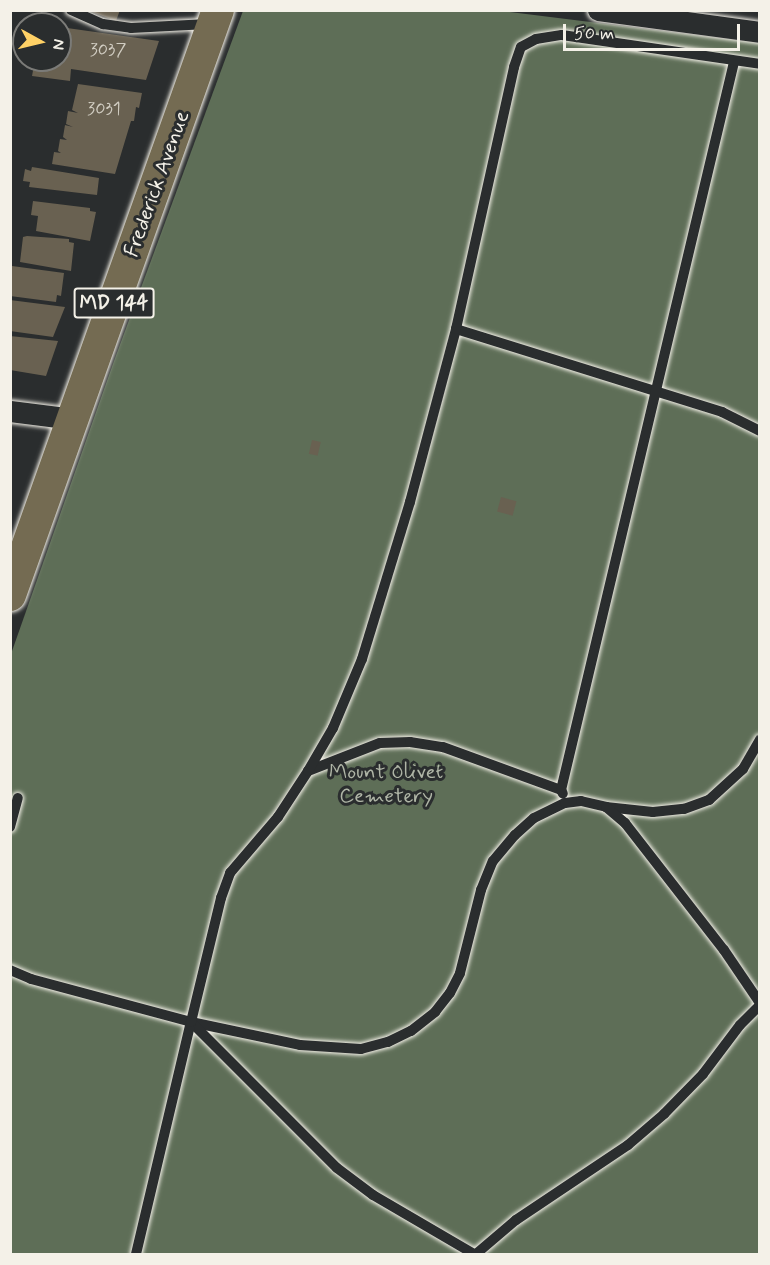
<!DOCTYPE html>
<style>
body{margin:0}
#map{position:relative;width:770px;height:1265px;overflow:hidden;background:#2a2d2e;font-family:Mynerve,sans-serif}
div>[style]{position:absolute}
.green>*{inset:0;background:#5e6e57}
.building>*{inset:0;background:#696151;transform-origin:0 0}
.roads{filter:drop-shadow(0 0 2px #f4f1e8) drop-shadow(0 0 2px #f4f1e8)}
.service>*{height:10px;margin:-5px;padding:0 5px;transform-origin:5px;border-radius:5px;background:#2a2d2e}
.minor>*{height:21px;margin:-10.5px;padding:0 10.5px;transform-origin:10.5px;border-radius:10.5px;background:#2a2d2e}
.primary>*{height:32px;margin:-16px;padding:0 16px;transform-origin:16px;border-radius:16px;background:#746b52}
span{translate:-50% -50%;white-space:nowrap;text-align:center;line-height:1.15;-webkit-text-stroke:6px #2a2d2e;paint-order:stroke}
.number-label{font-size:18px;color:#d1cdc2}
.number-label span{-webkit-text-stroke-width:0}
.shield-label span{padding:2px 4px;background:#2a2d2e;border:2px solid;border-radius:4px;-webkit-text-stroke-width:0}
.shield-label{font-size:20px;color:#f4f1e8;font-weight:700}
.street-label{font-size:21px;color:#f4f1e8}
.park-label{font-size:21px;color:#b0b6a7}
.frame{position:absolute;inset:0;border:12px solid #f4f1e8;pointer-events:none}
.north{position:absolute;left:12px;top:12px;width:60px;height:60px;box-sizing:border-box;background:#2a2d2e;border:2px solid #7b7b78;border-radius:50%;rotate:98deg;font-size:16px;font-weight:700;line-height:24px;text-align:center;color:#f4f1e8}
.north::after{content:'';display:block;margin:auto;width:21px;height:27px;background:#ffd166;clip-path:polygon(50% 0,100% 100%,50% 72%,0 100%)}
.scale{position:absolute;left:563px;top:24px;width:177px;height:27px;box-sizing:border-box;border:3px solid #f4f1e8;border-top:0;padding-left:8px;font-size:18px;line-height:21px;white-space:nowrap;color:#f4f1e8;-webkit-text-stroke:4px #2a2d2e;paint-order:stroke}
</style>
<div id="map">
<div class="green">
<i style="clip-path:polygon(243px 11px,501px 11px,759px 43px,759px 1254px,11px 1254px,11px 654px,114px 361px)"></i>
</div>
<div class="building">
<i style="clip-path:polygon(87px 10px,120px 10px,116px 21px)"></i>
<i style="clip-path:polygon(60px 27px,159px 41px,146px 80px,71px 69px,70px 81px,32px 76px,35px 60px,60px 60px)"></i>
<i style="clip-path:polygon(78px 84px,142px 93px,139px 108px,136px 107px,134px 121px,131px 121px,115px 174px,52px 164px,54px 152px,61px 153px,58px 151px,60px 139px,67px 140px,63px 137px,65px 125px,73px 127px,66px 124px,68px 111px,78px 113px,72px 110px)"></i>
<i style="clip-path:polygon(32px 167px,99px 178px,97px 195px,29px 187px,30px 182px,23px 181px,25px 169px,31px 171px)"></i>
<i style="clip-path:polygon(33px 201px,90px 208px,90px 211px,96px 212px,90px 241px,36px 231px,38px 216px,31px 215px)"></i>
<i style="clip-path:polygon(27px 236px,69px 239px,69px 242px,74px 243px,71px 271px,20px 262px,23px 237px)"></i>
<i style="clip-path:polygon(12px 266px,64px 273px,61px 296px,57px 295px,56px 302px,10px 296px)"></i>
<i style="clip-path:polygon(10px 300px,65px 307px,53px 337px,10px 331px)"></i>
<i style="clip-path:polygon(10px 336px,58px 341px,46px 376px,10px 370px)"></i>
<i style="left:312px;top:440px;width:9px;height:14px;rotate:13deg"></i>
<i style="left:501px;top:497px;width:16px;height:15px;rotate:15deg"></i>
</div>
<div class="roads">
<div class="service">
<i style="left:71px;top:10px;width:35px;rotate:24deg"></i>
<i style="left:103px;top:24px;width:28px;rotate:8deg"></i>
<i style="left:131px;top:28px;width:77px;rotate:-3deg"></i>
<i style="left:456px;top:329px;width:279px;rotate:17.3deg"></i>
<i style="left:722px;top:412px;width:42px;rotate:26.6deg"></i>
<i style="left:308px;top:771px;width:77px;rotate:-21.3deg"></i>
<i style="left:380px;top:743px;width:30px;rotate:-2deg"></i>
<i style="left:410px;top:742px;width:33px;rotate:9deg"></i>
<i style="left:443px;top:747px;width:126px;rotate:20deg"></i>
<i style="left:561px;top:790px;width:4px;rotate:63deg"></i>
<i style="left:561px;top:790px;width:748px;rotate:-76.63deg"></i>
<i style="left:606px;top:807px;width:47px;rotate:6.1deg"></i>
<i style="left:653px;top:812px;width:31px;rotate:-6deg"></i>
<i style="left:684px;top:809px;width:27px;rotate:-20deg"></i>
<i style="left:709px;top:800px;width:46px;rotate:-42.4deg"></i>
<i style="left:743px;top:769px;width:34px;rotate:-60deg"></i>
<i style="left:10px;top:827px;width:30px;rotate:-75deg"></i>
<i style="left:10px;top:970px;width:23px;rotate:23deg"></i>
<i style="left:31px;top:979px;width:166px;rotate:15deg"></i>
<i style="left:191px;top:1022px;width:111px;rotate:11.9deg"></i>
<i style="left:300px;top:1045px;width:61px;rotate:3.8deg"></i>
<i style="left:361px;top:1049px;width:28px;rotate:-15deg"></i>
<i style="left:388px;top:1042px;width:25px;rotate:-26deg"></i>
<i style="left:411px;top:1031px;width:31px;rotate:-38deg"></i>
<i style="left:435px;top:1012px;width:24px;rotate:-52deg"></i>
<i style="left:450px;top:993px;width:22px;rotate:-63deg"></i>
<i style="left:460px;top:973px;width:86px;rotate:-75.8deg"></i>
<i style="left:481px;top:890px;width:31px;rotate:-68deg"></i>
<i style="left:493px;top:861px;width:34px;rotate:-50deg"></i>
<i style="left:515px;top:835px;width:25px;rotate:-42deg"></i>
<i style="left:534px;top:818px;width:34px;rotate:-26deg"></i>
<i style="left:565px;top:803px;width:16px;rotate:-7deg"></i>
<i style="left:581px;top:801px;width:26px;rotate:13deg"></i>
<i style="left:606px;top:807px;width:25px;rotate:40deg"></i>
<i style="left:625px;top:823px;width:161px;rotate:52.1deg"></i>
<i style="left:724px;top:950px;width:64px;rotate:55.8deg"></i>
<i style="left:191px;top:1022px;width:206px;rotate:45deg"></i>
<i style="left:337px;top:1168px;width:45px;rotate:36.9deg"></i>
<i style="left:373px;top:1195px;width:117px;rotate:30.3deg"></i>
<i style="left:136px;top:1254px;width:238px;rotate:-76.7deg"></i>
<i style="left:191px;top:1022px;width:128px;rotate:-76.4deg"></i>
<i style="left:221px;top:898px;width:27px;rotate:-70deg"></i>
<i style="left:230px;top:873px;width:74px;rotate:-49.4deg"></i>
<i style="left:278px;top:817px;width:55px;rotate:-56.9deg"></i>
<i style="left:308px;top:771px;width:50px;rotate:-59.8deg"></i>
<i style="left:333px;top:728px;width:75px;rotate:-67.2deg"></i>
<i style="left:362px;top:659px;width:164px;rotate:-73deg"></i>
<i style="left:410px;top:502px;width:179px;rotate:-75.1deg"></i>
<i style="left:456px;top:329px;width:268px;rotate:-77.5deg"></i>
<i style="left:514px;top:67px;width:21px;rotate:-71deg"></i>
<i style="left:521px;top:47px;width:17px;rotate:-28deg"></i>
<i style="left:536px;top:39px;width:26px;rotate:-9deg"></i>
<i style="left:562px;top:35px;width:200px;rotate:8.3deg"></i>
<i style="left:476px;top:1254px;width:52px;rotate:-40.4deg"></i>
<i style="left:516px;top:1220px;width:135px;rotate:-33.8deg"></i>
<i style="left:628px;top:1145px;width:48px;rotate:-40.7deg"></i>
<i style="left:664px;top:1114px;width:56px;rotate:-45.7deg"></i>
<i style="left:703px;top:1074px;width:61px;rotate:-52.9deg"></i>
<i style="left:740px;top:1025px;width:28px;rotate:-45deg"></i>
</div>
<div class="minor">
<i style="left:598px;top:10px;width:163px;rotate:7.7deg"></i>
<i style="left:10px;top:411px;width:64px;rotate:7.2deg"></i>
</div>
<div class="primary">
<i style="left:10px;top:595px;width:621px;rotate:-70.43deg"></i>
</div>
</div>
<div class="number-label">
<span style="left:108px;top:50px">3037</span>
<span style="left:104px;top:109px">3031</span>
</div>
<div class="shield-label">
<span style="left:114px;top:303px">MD 144</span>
</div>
<div class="street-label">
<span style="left:157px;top:184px;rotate:-70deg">Frederick Avenue</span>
</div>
<div class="park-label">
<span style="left:386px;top:784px">Mount Olivet<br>Cemetery</span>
</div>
<div class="frame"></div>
<div class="north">N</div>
<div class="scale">50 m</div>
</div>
